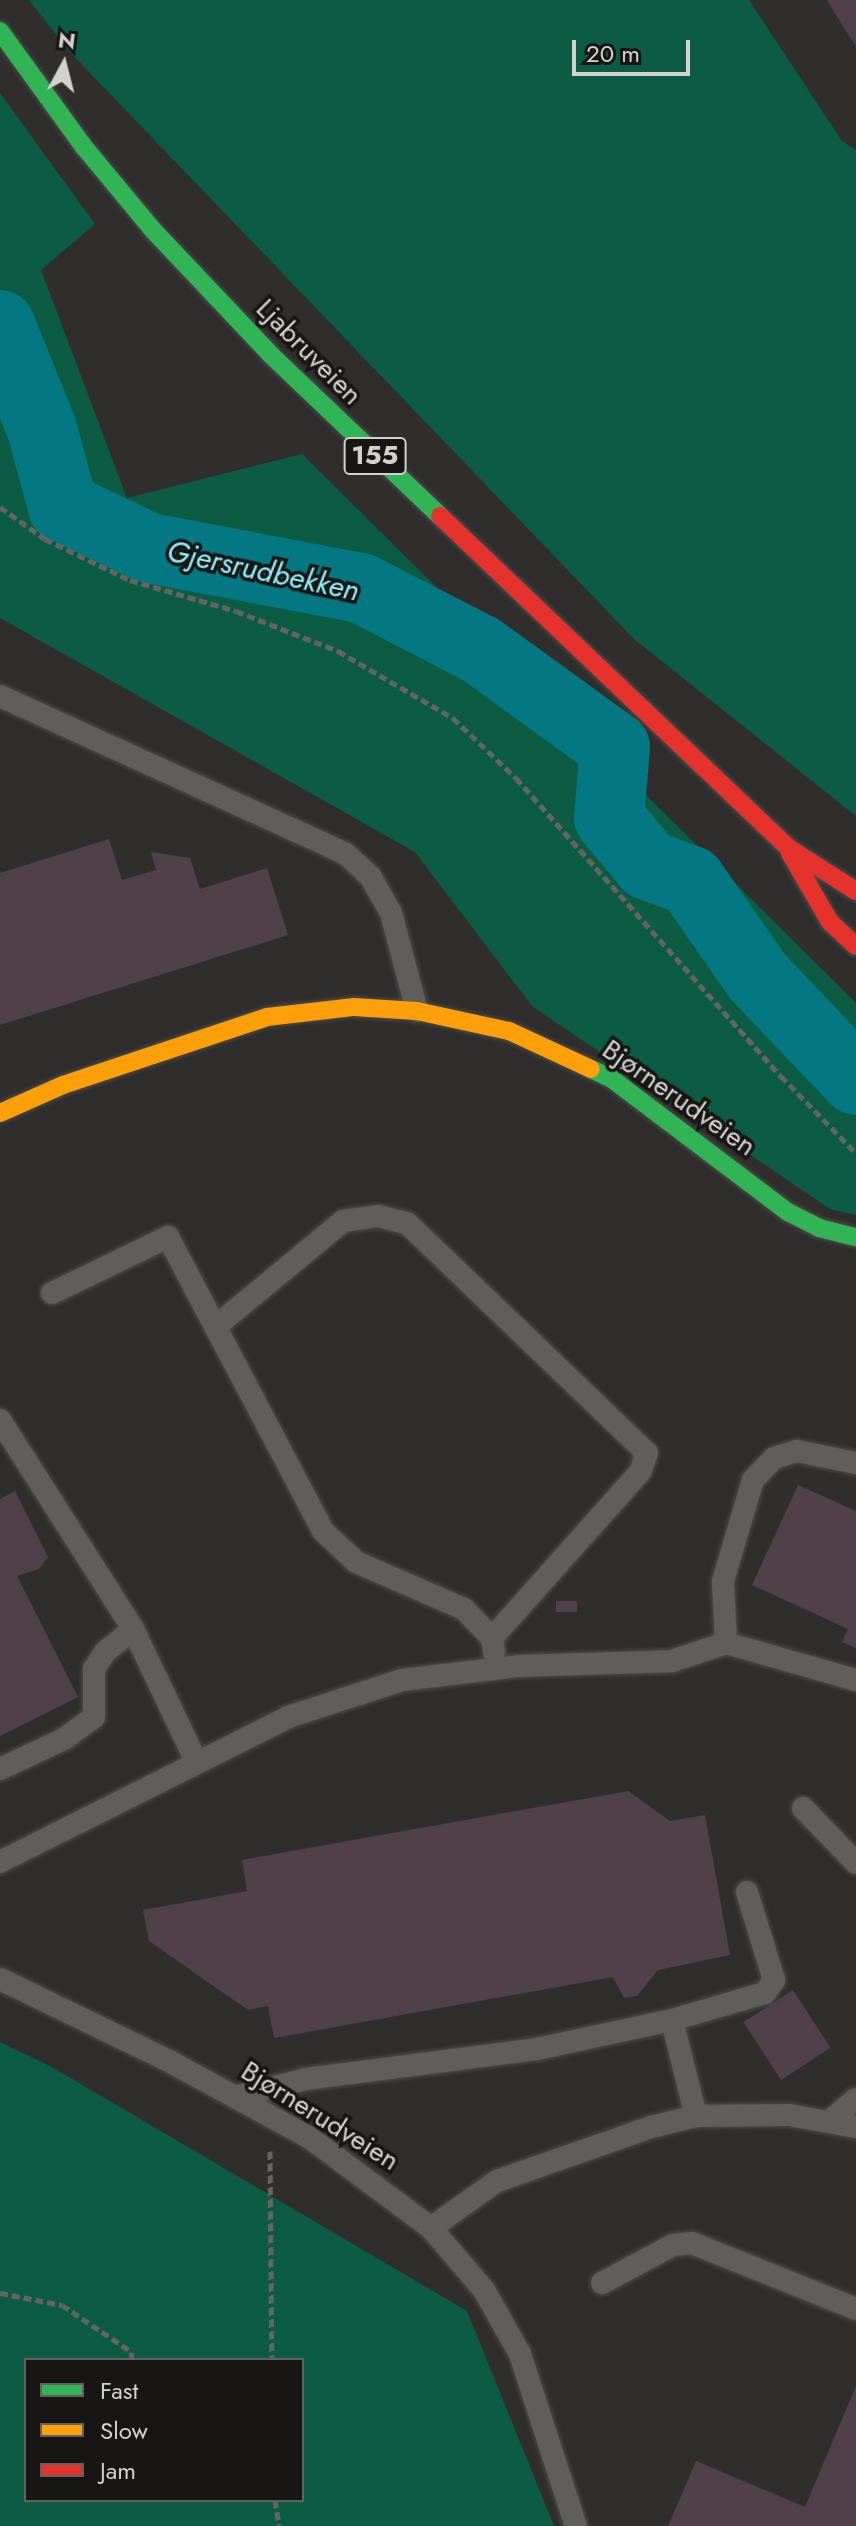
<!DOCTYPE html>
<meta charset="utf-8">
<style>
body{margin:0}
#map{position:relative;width:856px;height:2526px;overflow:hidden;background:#2f2e2d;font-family:Jost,sans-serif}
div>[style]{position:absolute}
.forest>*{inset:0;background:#0c5c43}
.river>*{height:70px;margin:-35px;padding:0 35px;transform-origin:35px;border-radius:35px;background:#047882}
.building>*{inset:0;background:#504148;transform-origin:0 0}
.path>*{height:5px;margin-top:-2.5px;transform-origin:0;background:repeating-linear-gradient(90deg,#656463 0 8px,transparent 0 12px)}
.roads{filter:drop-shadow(0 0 2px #4c4b4a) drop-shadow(0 0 2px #4c4b4a)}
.lane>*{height:22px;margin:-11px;padding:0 11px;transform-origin:11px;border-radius:11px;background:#5f5e5d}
.fast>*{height:18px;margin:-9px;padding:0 9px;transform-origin:9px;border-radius:9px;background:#30b455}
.slow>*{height:18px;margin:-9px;padding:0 9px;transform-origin:9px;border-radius:9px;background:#ff9f0a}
.jam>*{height:18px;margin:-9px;padding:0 9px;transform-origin:9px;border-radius:9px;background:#e5322d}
span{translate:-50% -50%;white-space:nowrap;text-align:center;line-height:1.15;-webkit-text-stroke:7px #171615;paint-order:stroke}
.shield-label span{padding:2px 6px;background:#171615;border:2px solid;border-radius:6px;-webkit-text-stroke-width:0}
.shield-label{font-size:26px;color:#d3d1d0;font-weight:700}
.street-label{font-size:28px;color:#d3d1d0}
.water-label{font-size:30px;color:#91ecf6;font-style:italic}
.legend{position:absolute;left:24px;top:2358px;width:280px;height:144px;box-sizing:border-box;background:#171615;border:2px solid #626160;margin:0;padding:10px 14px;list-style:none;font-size:24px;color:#d3d1d0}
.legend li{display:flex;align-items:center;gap:16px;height:40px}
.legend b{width:40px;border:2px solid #626160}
.north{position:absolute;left:24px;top:24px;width:80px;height:80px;-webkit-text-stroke:6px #171615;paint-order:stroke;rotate:7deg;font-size:22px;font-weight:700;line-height:32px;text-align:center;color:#d3d1d0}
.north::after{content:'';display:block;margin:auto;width:28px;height:36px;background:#d3d1d0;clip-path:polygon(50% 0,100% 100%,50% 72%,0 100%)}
.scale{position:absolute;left:572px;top:40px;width:118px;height:36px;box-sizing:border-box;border:4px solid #d3d1d0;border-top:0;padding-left:10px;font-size:24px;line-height:28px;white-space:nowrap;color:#d3d1d0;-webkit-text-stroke:6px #171615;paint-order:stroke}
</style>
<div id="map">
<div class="forest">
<i style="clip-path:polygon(29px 0,749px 0,842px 141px,856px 150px,856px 816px,634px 639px,68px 50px)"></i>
<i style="clip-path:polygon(0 93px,95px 224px,41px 270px,127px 498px,302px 454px,856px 1003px,856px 1215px,830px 1209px,532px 1006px,415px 852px,0 618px)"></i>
<i style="clip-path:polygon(evenodd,0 2042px,50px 2066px,467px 2311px,554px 2526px,0 2526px,0 2042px,26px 2360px,302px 2360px,302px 2500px,26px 2500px,26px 2360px)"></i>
</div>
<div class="river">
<i style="left:0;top:325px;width:112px;rotate:68deg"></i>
<i style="left:42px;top:429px;width:81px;rotate:74.9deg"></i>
<i style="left:63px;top:507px;width:95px;rotate:25.5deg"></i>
<i style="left:149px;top:548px;width:216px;rotate:10.7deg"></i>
<i style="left:361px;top:588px;width:135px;rotate:27.3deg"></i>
<i style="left:481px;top:650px;width:165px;rotate:35.9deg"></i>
<i style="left:615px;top:747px;width:71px;rotate:94.8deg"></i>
<i style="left:609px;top:818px;width:61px;rotate:50.3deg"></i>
<i style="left:648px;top:865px;width:46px;rotate:20.4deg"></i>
<i style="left:691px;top:881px;width:117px;rotate:55.1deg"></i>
<i style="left:758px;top:977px;width:142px;rotate:46.4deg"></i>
</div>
<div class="building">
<i style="clip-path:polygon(827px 0,856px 0,856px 46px,842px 25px)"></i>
<i style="clip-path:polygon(109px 839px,122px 880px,156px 870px,151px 852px,190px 858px,200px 889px,267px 868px,288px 935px,0 1025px,0 873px)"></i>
<i style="clip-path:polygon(798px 1485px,856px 1511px,856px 1648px,842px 1642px,848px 1629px,752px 1585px)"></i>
<i style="clip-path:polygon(15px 1491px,48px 1557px,39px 1569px,17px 1576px,78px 1697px,0 1736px,0 1499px)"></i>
<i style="left:556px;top:1601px;width:21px;height:11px"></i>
<i style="clip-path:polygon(628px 1791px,670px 1821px,705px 1815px,730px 1955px,658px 1970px,637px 1996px,624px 1998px,613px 1977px,274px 2038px,268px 2006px,248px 2010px,149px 1941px,143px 1910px,247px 1891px,242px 1860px)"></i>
<i style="left:793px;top:1990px;width:69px;height:59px;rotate:57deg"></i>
<i style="clip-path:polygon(856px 2386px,856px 2526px,668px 2526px,696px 2461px,805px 2507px)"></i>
</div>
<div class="path">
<i style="left:0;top:507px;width:55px;rotate:35.4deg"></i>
<i style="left:45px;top:539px;width:94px;rotate:25.8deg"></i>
<i style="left:130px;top:580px;width:110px;rotate:16.3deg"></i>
<i style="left:236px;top:611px;width:110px;rotate:21.4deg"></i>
<i style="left:338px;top:651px;width:133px;rotate:30.2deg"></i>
<i style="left:453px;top:718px;width:87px;rotate:43.6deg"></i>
<i style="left:516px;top:778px;width:399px;rotate:48.4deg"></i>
<i style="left:781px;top:1076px;width:107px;rotate:45.8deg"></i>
<i style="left:270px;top:2151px;width:209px;rotate:89.5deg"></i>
<i style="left:0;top:2293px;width:63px;rotate:11deg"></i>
<i style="left:62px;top:2305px;width:84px;rotate:33.9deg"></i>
<i style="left:132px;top:2352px;width:8px;rotate:97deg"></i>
<i style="left:275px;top:2500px;width:26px;rotate:81deg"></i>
</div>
<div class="roads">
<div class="lane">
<i style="left:0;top:696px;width:380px;rotate:24.5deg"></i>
<i style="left:346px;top:854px;width:33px;rotate:43deg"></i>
<i style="left:370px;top:876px;width:43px;rotate:60.4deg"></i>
<i style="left:391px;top:913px;width:101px;rotate:75.1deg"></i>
<i style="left:52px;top:1293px;width:129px;rotate:-25.8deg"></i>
<i style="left:168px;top:1237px;width:332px;rotate:62.2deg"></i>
<i style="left:323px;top:1531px;width:45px;rotate:43.2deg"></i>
<i style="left:356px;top:1562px;width:118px;rotate:23.5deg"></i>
<i style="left:464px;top:1609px;width:40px;rotate:46deg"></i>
<i style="left:492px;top:1638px;width:14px;rotate:82deg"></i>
<i style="left:215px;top:1327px;width:166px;rotate:-39.6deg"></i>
<i style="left:343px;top:1221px;width:35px;rotate:-8deg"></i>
<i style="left:378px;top:1216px;width:30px;rotate:14deg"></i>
<i style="left:407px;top:1223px;width:332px;rotate:43.8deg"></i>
<i style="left:647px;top:1453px;width:20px;rotate:110deg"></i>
<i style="left:640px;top:1472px;width:222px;rotate:131.7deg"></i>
<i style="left:0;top:1420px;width:248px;rotate:57.5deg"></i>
<i style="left:133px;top:1629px;width:146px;rotate:64.5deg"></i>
<i style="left:726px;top:1643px;width:62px;rotate:-92.8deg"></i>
<i style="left:723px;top:1581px;width:105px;rotate:-73.5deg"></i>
<i style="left:753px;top:1480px;width:30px;rotate:-46deg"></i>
<i style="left:774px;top:1458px;width:24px;rotate:-17deg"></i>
<i style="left:797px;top:1451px;width:60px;rotate:11.5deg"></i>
<i style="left:0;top:1769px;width:71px;rotate:-25.1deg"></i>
<i style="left:64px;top:1739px;width:37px;rotate:-36deg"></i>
<i style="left:94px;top:1717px;width:48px;rotate:-90deg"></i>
<i style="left:94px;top:1669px;width:20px;rotate:-57deg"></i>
<i style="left:105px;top:1652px;width:36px;rotate:-39deg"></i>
<i style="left:803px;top:1808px;width:76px;rotate:46.1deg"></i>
<i style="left:0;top:1862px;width:322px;rotate:-26.7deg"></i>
<i style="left:288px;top:1717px;width:120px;rotate:-18deg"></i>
<i style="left:402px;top:1680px;width:116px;rotate:-6.9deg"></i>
<i style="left:517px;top:1666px;width:155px;rotate:-1.8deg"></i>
<i style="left:672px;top:1661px;width:57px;rotate:-18.4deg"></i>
<i style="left:726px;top:1643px;width:135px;rotate:15.9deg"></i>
<i style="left:0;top:1979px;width:188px;rotate:25.9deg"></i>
<i style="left:169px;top:2061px;width:161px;rotate:28.6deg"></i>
<i style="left:310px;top:2138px;width:151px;rotate:36.6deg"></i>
<i style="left:431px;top:2228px;width:82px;rotate:49.5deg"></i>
<i style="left:484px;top:2290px;width:73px;rotate:60.6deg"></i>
<i style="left:520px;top:2354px;width:181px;rotate:72deg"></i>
<i style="left:672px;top:2020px;width:99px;rotate:76deg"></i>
<i style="left:235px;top:2097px;width:73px;rotate:-14.2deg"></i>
<i style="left:306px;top:2079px;width:233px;rotate:-7.4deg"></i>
<i style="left:537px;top:2049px;width:138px;rotate:-12.1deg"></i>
<i style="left:672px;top:2020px;width:97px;rotate:-16.2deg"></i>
<i style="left:765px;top:1993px;width:16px;rotate:-55deg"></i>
<i style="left:774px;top:1980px;width:92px;rotate:-107.1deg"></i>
<i style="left:832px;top:2119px;width:31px;rotate:-40deg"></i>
<i style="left:431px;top:2228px;width:81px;rotate:-35.5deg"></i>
<i style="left:497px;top:2181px;width:163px;rotate:-19.3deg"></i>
<i style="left:651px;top:2127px;width:46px;rotate:-13.7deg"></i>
<i style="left:696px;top:2116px;width:93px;rotate:-0.6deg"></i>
<i style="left:789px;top:2115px;width:68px;rotate:10.2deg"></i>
<i style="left:602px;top:2283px;width:81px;rotate:-28.2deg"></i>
<i style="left:673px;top:2245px;width:19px;rotate:-6deg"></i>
<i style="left:692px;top:2243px;width:177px;rotate:21.9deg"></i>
</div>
<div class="fast">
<i style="left:0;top:31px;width:143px;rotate:54.1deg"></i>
<i style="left:84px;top:147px;width:107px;rotate:50.3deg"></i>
<i style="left:152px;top:229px;width:173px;rotate:46.6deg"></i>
<i style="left:271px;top:355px;width:233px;rotate:43.6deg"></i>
<i style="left:591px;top:1069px;width:23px;rotate:25deg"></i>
<i style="left:612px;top:1079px;width:221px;rotate:37.1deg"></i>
<i style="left:788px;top:1212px;width:35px;rotate:27deg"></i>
<i style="left:819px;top:1228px;width:38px;rotate:14deg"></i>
</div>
<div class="slow">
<i style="left:0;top:1113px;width:69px;rotate:-24deg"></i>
<i style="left:63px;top:1085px;width:215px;rotate:-18.4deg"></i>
<i style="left:267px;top:1017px;width:88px;rotate:-6.6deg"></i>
<i style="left:354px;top:1007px;width:63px;rotate:3.6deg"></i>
<i style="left:417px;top:1011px;width:94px;rotate:12.3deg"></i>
<i style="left:509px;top:1031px;width:90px;rotate:24.9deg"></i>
</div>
<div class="jam">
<i style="left:440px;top:516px;width:480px;rotate:43.6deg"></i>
<i style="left:787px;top:847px;width:82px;rotate:32.5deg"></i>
<i style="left:790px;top:853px;width:80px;rotate:59.9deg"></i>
<i style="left:830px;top:922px;width:35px;rotate:43deg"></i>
</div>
</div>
<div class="shield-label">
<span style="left:375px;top:456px">155</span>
</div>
<div class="street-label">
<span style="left:309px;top:352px;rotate:45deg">Ljabruveien</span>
<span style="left:679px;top:1098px;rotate:35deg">Bjørnerudveien</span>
<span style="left:320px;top:2116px;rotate:32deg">Bjørnerudveien</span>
</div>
<div class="water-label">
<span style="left:263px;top:571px;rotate:12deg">Gjersrudbekken</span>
</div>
<ul class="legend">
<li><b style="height:10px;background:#30b455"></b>Fast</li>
<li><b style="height:10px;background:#ff9f0a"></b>Slow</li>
<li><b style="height:10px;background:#e5322d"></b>Jam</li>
</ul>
<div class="north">N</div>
<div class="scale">20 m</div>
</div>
